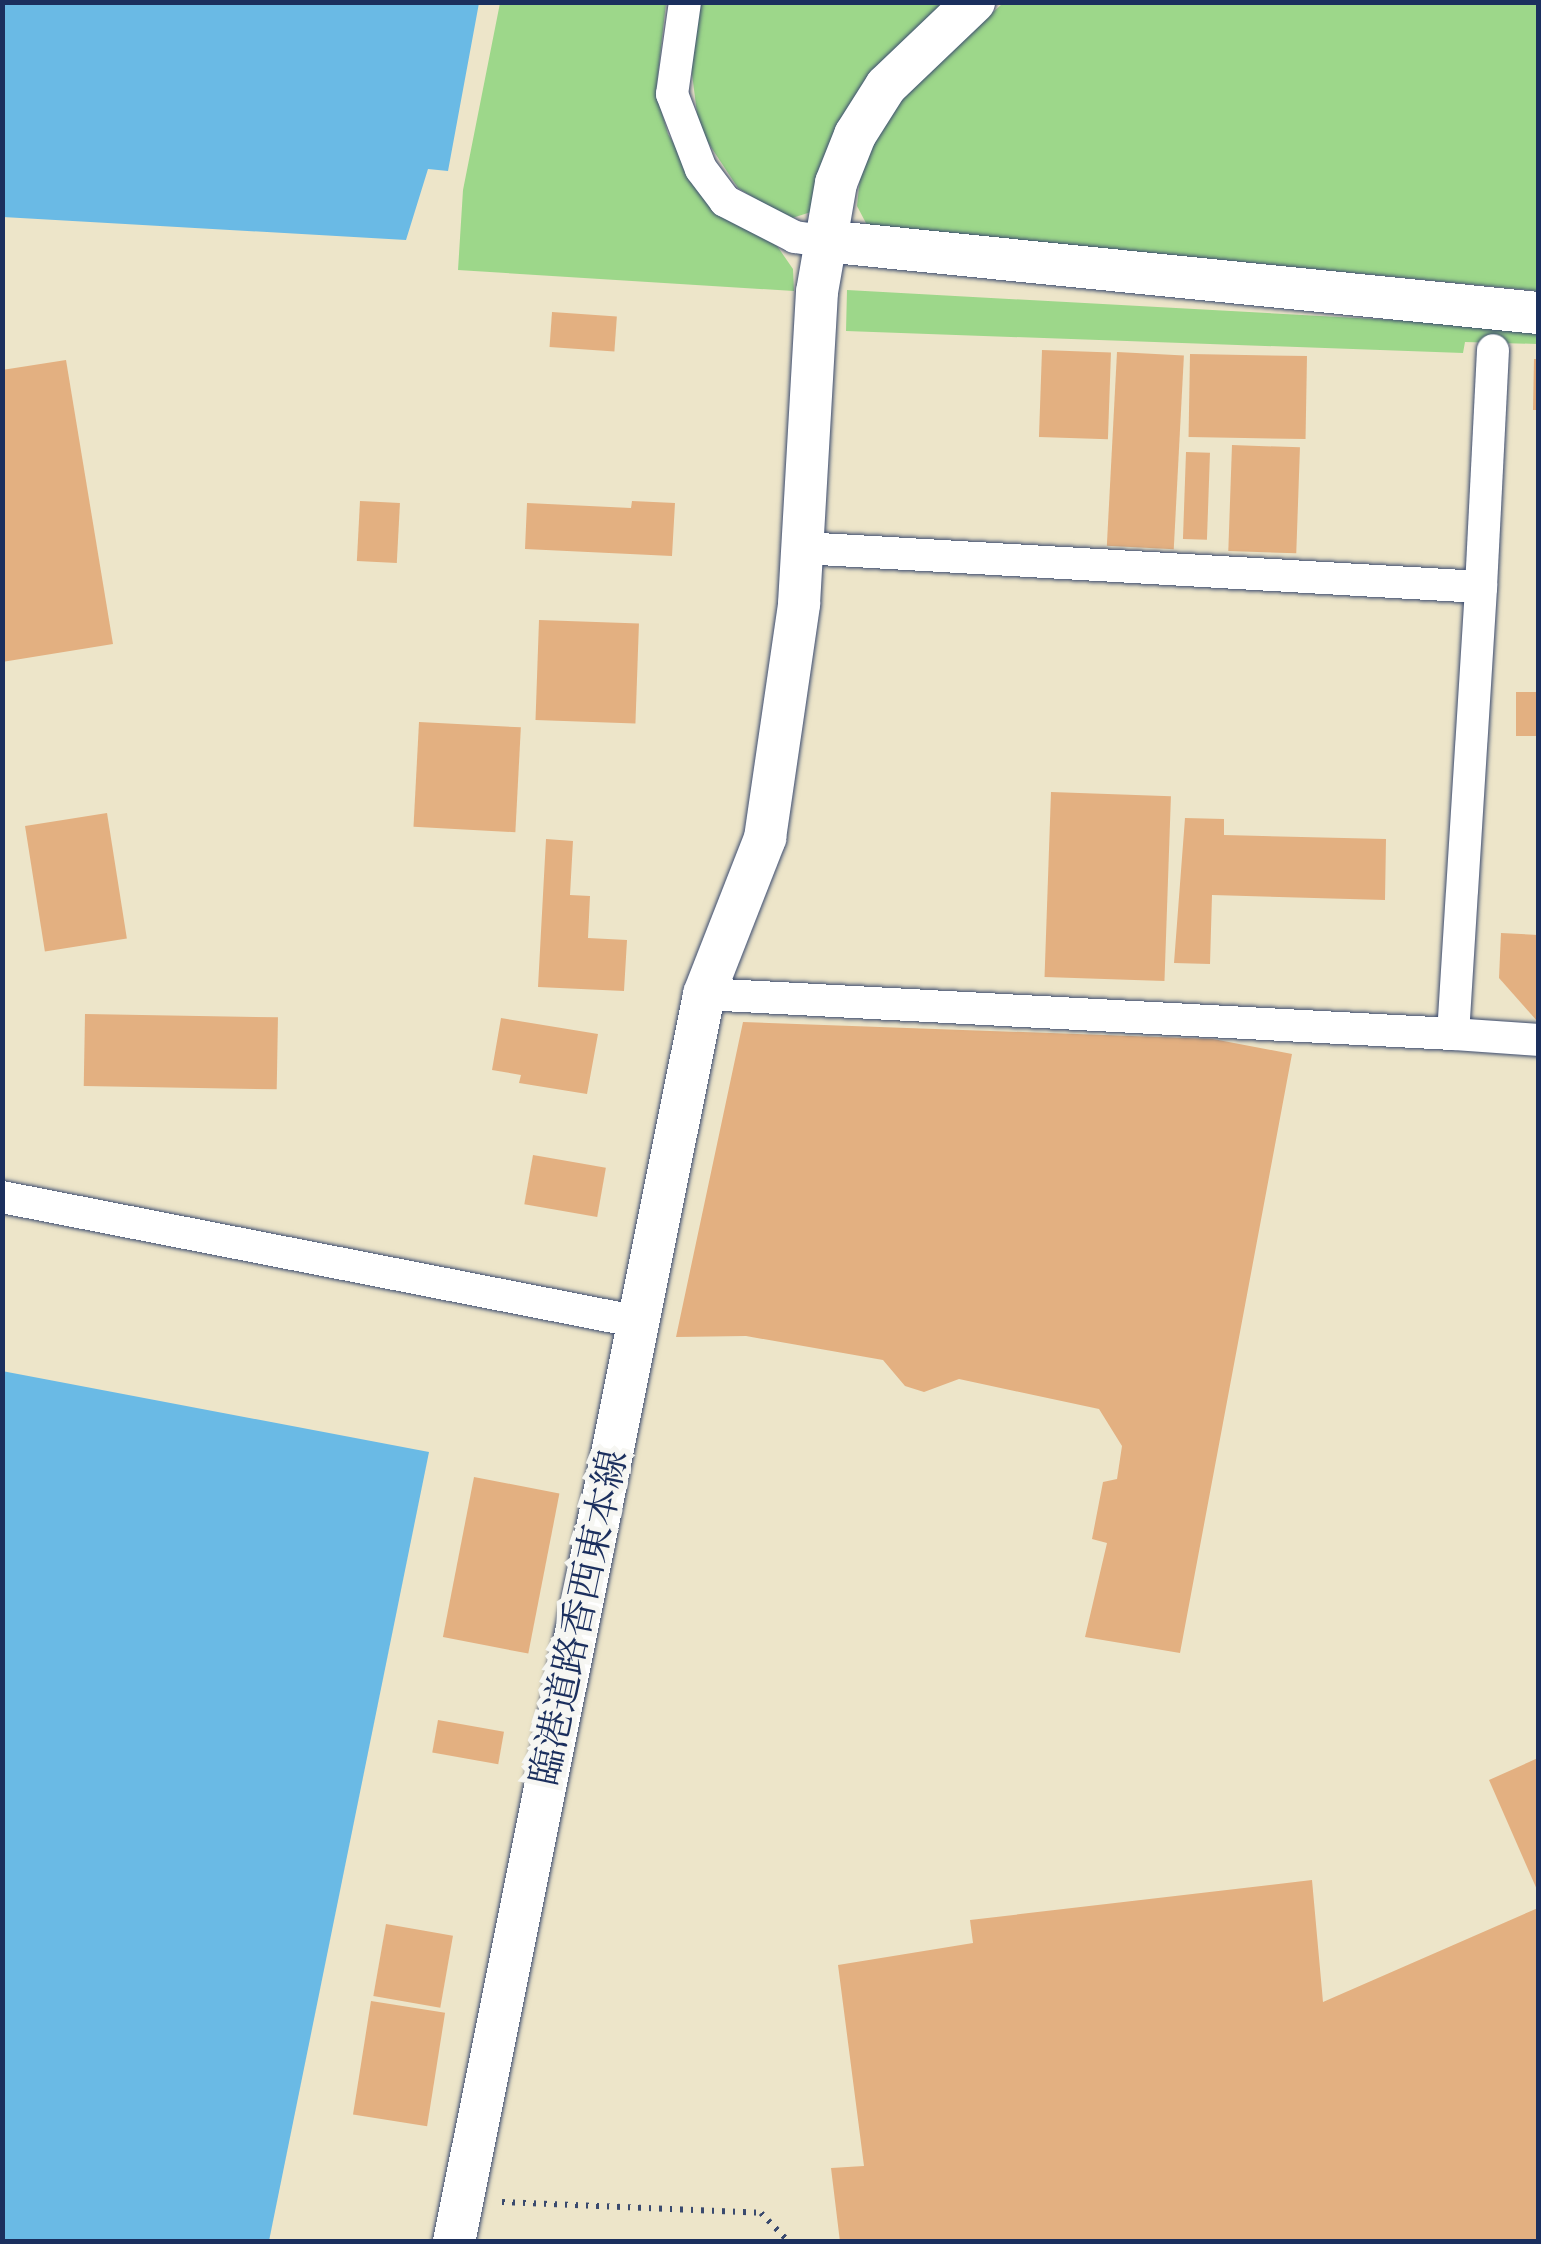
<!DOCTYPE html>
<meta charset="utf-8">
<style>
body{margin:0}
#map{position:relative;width:1541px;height:2244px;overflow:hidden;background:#ede5c9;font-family:Cardo,"Noto Serif JP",serif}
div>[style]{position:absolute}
.green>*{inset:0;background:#9dd78a}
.water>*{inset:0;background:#6abae5}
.building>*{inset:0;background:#e3b081;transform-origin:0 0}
.path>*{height:6px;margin-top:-3px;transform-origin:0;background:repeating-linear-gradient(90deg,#3a4a6e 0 2.5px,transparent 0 10.5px)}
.roads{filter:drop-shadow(0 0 2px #3a4a6e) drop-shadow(0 0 2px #3a4a6e)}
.minor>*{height:32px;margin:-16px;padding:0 16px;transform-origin:16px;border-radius:16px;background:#fff}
.tertiary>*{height:42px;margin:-21px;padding:0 21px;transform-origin:21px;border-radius:21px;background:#fff}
span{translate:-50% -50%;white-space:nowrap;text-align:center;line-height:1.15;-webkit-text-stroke:10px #f6f6f2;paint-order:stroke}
.street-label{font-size:38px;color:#1b2f5e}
.frame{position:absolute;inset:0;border:5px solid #1b2f5e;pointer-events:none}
</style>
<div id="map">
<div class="green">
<i style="clip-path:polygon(500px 3px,666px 3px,656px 92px,668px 134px,715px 210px,775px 243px,793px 269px,794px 291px,458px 270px,463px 190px)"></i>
<i style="clip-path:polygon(700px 3px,944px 3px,869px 77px,811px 212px,789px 219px,738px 188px,699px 129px,690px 58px)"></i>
<i style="clip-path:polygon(1003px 3px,1538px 3px,1538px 291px,867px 225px,857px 206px,863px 149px,901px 97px)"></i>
<i style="clip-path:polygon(847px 290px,1538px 328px,1538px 344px,1465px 342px,1463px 353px,846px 331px)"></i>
</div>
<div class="water">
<i style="clip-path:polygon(2px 3px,3px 2px,479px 3px,448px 171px,428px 169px,406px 240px,3px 217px)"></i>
<i style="clip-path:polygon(2px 1371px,429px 1452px,269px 2241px,3px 2241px)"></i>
</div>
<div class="building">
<i style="left:552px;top:312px;width:65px;height:35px;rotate:4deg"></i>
<i style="left:1042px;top:350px;width:69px;height:87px;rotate:2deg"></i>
<i style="left:1117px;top:352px;width:67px;height:194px;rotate:3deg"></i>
<i style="left:1190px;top:354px;width:117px;height:83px;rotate:1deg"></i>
<i style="clip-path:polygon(1534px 359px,1538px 359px,1538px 410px,1533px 410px)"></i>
<i style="clip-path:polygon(66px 360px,113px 644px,2px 662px,2px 370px)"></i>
<i style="left:1232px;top:445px;width:68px;height:106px;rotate:2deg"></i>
<i style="left:1186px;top:452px;width:24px;height:87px;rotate:2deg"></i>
<i style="left:360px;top:501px;width:40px;height:60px;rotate:3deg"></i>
<i style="clip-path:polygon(632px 501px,675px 503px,672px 556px,525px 549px,527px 503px,631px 508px)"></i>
<i style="left:539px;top:620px;width:100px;height:100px;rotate:2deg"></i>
<i style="left:1516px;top:692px;width:22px;height:44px"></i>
<i style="left:419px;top:722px;width:102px;height:105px;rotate:3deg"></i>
<i style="left:1051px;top:792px;width:120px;height:185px;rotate:2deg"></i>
<i style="left:107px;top:813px;width:127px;height:83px;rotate:81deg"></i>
<i style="clip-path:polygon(1185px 818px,1224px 819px,1224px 835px,1386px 839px,1385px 900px,1212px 895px,1210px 964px,1174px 963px)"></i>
<i style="clip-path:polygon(546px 839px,573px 841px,570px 895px,590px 896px,588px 938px,627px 940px,624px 991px,538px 987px)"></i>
<i style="clip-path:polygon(1501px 933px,1538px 935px,1538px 1022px,1499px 978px)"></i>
<i style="left:85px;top:1014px;width:193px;height:72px;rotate:1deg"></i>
<i style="clip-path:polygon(501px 1018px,598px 1034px,587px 1094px,519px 1083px,521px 1075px,492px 1070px)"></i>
<i style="clip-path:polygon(743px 1022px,1213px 1039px,1292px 1054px,1180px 1653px,1085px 1637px,1107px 1543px,1092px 1539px,1103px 1482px,1117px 1479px,1122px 1446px,1099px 1409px,959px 1379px,924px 1392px,905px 1386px,883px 1360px,746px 1336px,676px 1337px)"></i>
<i style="left:533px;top:1155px;width:74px;height:50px;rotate:10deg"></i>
<i style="left:474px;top:1477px;width:87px;height:163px;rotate:11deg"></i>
<i style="left:438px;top:1720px;width:67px;height:33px;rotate:10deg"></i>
<i style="clip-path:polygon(1538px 1758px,1538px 1892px,1489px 1780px)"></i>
<i style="clip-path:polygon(1312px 1880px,1323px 2002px,1538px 1908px,1538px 2242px,840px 2242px,831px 2168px,864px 2166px,838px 1965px,973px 1943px,970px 1920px)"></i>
<i style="left:386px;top:1924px;width:68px;height:73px;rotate:10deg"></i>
<i style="left:371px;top:2001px;width:75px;height:115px;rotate:9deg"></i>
</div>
<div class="path">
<i style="left:502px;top:2202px;width:259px;rotate:2.4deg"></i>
<i style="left:761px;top:2213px;width:40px;rotate:46deg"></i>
</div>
<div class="roads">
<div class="minor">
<i style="left:685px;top:2px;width:93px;rotate:98deg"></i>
<i style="left:672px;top:94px;width:80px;rotate:68.9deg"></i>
<i style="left:701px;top:169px;width:40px;rotate:53deg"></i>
<i style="left:725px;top:201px;width:79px;rotate:27.2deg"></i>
<i style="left:795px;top:237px;width:29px;rotate:8deg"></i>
<i style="left:1481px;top:587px;width:237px;rotate:-87.1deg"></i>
<i style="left:704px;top:994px;width:750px;rotate:3.06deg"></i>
<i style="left:1453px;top:1034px;width:448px;rotate:-86.4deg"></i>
<i style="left:1481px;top:587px;width:679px;rotate:-176.71deg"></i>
<i style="left:1453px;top:1034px;width:85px;rotate:4deg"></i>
<i style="left:2px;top:1197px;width:649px;rotate:11.1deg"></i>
</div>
<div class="tertiary">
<i style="left:824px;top:241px;width:718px;rotate:5.76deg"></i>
<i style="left:454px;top:2242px;width:1273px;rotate:-78.67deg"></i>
<i style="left:704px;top:994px;width:168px;rotate:-68.6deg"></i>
<i style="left:765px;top:838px;width:236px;rotate:-81.7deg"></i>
<i style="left:799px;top:604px;width:313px;rotate:-86.7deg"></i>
<i style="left:817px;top:292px;width:111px;rotate:-80.1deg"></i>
<i style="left:836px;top:183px;width:52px;rotate:-68.4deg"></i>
<i style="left:855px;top:135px;width:58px;rotate:-57.7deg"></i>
<i style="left:886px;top:86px;width:122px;rotate:-43.7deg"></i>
</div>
</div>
<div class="street-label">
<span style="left:580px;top:1618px;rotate:-78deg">臨港道路香西東本線</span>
</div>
<div class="frame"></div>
</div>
